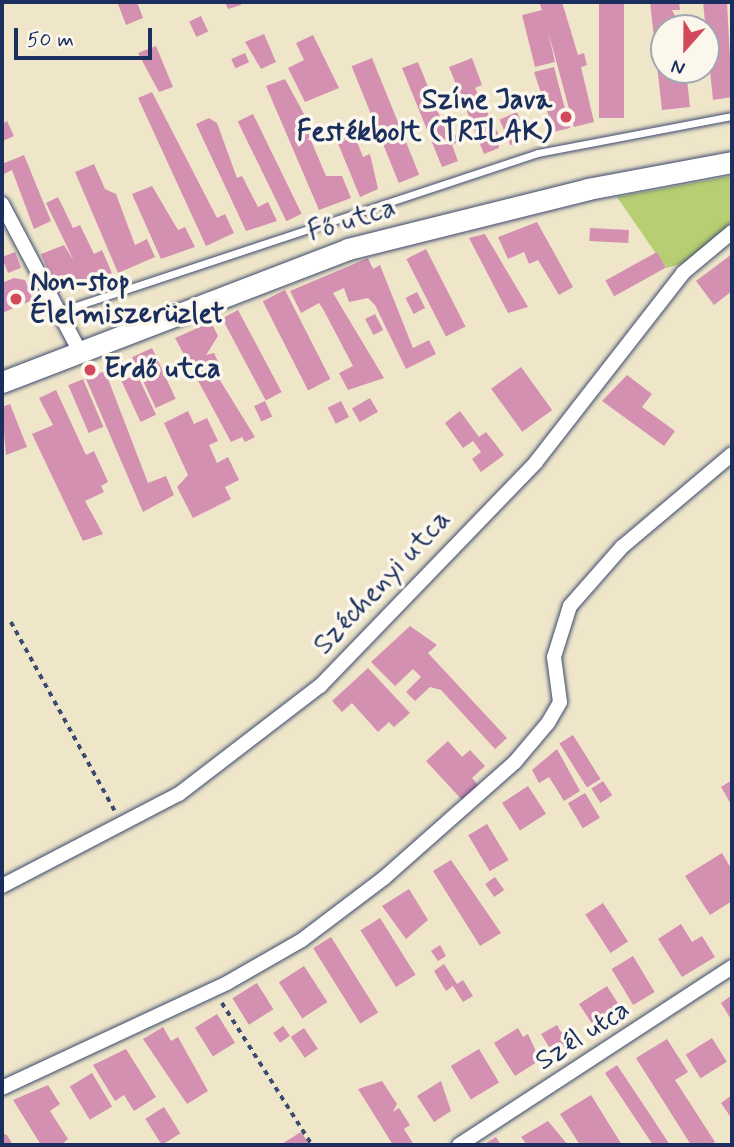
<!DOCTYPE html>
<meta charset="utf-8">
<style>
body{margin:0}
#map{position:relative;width:734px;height:1147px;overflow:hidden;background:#efe6ca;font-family:Mynerve,sans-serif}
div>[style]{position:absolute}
.green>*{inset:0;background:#b7ce73}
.building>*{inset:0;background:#d490b1;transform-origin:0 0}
.path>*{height:3.5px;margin-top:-1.75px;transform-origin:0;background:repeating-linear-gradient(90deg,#3b4a6e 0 5px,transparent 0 10px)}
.roads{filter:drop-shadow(0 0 2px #3b4a6e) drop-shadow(0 0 2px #3b4a6e)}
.lane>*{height:7px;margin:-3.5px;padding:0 3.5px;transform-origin:3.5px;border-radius:3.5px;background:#fff}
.street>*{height:14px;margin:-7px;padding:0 7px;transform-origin:7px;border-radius:7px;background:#fff}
.secondary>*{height:21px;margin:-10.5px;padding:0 10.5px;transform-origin:10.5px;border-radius:10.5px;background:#fff}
.dots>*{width:19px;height:19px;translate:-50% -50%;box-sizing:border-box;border:4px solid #fbf7ec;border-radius:50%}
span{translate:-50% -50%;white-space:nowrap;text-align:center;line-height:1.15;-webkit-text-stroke:7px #fbf7ec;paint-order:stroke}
.poi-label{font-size:28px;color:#1b2f5e;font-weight:700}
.right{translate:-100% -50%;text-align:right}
.left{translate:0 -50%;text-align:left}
.street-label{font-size:28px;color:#1b2f5e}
.frame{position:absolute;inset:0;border:4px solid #1b2f5e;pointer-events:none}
.north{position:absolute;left:650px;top:14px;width:70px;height:70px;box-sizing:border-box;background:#fbf7ec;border:2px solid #a1a7b3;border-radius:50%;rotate:201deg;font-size:19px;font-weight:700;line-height:28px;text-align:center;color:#1b2f5e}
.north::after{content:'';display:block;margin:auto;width:24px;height:32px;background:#d1495b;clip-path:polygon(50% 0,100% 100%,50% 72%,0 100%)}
.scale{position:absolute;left:14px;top:28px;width:138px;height:32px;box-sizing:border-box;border:4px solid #1b2f5e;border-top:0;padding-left:9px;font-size:21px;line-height:24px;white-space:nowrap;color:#1b2f5e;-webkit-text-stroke:5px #fbf7ec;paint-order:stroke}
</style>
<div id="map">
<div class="green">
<i style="clip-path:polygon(732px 176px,732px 223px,684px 263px,666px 268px,617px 197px)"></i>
</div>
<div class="building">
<i style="clip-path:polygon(124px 2px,137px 2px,143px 18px,126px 25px,118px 4px)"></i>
<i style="clip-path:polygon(225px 2px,240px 2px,241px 5px,228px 9px)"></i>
<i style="clip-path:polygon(539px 2px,562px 2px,578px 55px,584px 53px,587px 65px,581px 67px,594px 122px,574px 127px,548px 31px,555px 62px,535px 67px,522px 15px,542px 10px)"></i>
<i style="left:599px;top:2px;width:25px;height:116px"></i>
<i style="clip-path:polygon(650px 2px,679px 2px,680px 10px,672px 10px,681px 28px,664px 28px,664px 70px,686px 70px,690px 107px,662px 110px)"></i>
<i style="clip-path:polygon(703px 2px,727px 2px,732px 97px,713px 100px)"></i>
<i style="left:201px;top:16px;width:17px;height:13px;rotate:65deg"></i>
<i style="clip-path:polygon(264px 34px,276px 62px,261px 69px,245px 42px)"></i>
<i style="clip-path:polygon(313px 35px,339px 88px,305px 102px,288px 68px,304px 60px,296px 43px)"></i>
<i style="clip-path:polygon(156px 46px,173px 87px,159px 92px,138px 53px)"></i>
<i style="left:245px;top:53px;width:10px;height:15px;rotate:66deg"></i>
<i style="left:372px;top:58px;width:126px;height:22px;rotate:68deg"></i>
<i style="clip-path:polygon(472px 58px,482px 85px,475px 88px,498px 133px,499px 148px,484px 154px,449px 67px)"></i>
<i style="clip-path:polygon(418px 62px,447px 134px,454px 131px,458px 142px,452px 145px,458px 161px,442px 167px,402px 68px)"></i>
<i style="clip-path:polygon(554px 67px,570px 128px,554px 132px,534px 72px)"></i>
<i style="clip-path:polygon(285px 79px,316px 136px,310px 138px,326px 176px,342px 176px,351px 198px,319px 210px,266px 86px)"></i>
<i style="clip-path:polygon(152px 92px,217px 218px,225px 214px,234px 233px,206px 246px,138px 98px)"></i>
<i style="left:517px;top:112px;width:28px;height:19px;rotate:67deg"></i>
<i style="left:253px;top:114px;width:111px;height:17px;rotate:64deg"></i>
<i style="clip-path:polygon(209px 118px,217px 123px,237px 178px,242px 176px,258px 207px,268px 202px,277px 221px,246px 231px,196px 124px)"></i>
<i style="clip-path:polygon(7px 121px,14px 136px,3px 141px,2px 152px,2px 124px)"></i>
<i style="clip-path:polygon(354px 134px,363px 157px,370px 154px,378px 189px,360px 197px,337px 141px)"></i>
<i style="clip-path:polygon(24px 155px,51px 221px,34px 229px,12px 170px,2px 175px,2px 164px)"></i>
<i style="clip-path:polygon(94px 164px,105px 189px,116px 194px,135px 245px,147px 239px,155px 257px,118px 273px,75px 172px)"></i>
<i style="clip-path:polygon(152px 186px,178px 230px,185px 227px,195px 247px,161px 259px,132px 194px)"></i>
<i style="clip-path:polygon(58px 197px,73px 228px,80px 225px,94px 254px,102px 250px,112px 273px,58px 293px,41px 254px,64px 245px,74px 261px,46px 203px)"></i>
<i style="clip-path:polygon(537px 222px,573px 287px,559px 295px,538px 260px,529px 264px,524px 252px,508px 259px,498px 237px)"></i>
<i style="left:590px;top:228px;width:39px;height:13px;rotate:3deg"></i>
<i style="clip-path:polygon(485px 234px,528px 307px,508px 313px,469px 238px)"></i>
<i style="left:426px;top:249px;width:87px;height:22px;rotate:63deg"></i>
<i style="left:15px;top:252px;width:17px;height:14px;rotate:69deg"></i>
<i style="left:657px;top:252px;width:18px;height:59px;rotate:61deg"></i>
<i style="clip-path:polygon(732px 254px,732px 291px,714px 305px,696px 281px)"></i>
<i style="clip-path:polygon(368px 258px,373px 269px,380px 265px,413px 348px,429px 340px,436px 354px,406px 369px,375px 305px,368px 298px,349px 302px,344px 288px,333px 293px,384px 378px,348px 390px,339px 373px,353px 366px,323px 309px,319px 303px,301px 313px,290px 291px)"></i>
<i style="clip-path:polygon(14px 278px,25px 280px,33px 300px,2px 313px,2px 283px)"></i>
<i style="left:285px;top:290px;width:100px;height:25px;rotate:63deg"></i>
<i style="left:417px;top:292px;width:18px;height:13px;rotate:63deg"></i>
<i style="left:238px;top:310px;width:93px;height:18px;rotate:62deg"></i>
<i style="left:375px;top:314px;width:18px;height:11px;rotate:63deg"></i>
<i style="clip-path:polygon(211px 322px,218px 336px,206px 355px,214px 353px,220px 366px,213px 369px,255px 437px,245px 442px,242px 437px,231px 442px,175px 338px)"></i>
<i style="left:152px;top:348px;width:56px;height:22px;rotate:65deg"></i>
<i style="left:521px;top:367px;width:53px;height:37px;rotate:54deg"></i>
<i style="clip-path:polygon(105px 371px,148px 483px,166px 476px,174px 495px,143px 512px,86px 379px)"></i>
<i style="left:137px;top:374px;width:45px;height:17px;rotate:65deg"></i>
<i style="clip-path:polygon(627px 375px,652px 394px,642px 407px,675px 431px,664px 446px,602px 401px)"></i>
<i style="left:83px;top:379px;width:52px;height:16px;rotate:67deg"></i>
<i style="clip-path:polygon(56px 390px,86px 455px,94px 451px,108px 482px,101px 486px,104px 492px,85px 501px,103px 534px,83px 541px,32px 434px,53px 425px,39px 398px)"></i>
<i style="left:370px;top:398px;width:16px;height:21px;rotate:60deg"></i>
<i style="left:265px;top:401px;width:17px;height:12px;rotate:65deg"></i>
<i style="left:341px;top:401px;width:18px;height:15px;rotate:63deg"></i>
<i style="clip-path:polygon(10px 404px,27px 447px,6px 455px,2px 407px)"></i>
<i style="clip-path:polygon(188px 411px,194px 424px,207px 418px,218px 441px,209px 445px,217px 463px,228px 457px,239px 480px,225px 487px,231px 499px,193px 518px,177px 487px,188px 475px,164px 423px)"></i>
<i style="clip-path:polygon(460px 411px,479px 437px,486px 432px,504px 455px,481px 472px,472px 459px,481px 452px,473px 441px,463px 448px,445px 423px)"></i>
<i style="clip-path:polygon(410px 626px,437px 645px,428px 653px,507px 738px,495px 749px,441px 690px,430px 687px,415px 701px,406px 692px,421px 677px,413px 669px,395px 686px,371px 662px)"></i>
<i style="clip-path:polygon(368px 668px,410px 713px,394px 727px,389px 722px,378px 732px,352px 703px,342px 712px,332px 701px)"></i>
<i style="left:573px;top:735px;width:52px;height:16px;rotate:58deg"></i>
<i style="clip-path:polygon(448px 741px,462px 757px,470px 750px,485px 766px,472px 778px,478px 785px,462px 800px,426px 761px)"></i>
<i style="clip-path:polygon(557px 749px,580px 791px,564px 801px,549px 777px,539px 783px,532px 770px)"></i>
<i style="clip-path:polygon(732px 780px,732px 806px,721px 787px)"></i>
<i style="left:603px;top:781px;width:17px;height:14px;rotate:57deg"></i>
<i style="left:528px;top:786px;width:33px;height:31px;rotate:57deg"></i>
<i style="left:585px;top:793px;width:29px;height:20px;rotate:59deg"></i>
<i style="left:487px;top:824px;width:42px;height:22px;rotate:59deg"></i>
<i style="clip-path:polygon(722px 853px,732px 870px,732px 901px,710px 915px,685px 876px)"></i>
<i style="clip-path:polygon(451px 860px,501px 933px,480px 946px,433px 871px)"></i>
<i style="left:495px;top:877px;width:16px;height:12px;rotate:55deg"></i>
<i style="clip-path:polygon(409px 889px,428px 920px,406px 939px,382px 906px)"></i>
<i style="left:603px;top:903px;width:46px;height:21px;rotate:57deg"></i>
<i style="left:380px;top:918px;width:67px;height:23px;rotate:58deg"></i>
<i style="clip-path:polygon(681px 924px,692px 942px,702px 936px,715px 957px,682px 977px,658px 939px)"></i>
<i style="left:331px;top:937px;width:89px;height:21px;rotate:58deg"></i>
<i style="clip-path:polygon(440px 945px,446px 956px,438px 961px,431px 951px)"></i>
<i style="left:633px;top:956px;width:42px;height:25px;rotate:59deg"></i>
<i style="clip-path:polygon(444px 964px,457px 984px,463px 980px,473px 996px,463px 1002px,453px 986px,446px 991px,434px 971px)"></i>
<i style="left:304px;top:966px;width:43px;height:30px;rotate:57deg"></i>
<i style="left:257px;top:983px;width:31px;height:29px;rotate:58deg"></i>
<i style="clip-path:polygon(607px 986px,619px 1005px,608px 1011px,614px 1021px,597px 1031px,579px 1004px)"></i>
<i style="clip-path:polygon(732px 995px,732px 1021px,721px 1003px)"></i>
<i style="left:217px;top:1014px;width:34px;height:26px;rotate:58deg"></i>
<i style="clip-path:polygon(557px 1025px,561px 1032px,573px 1025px,583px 1041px,556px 1058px,541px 1034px)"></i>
<i style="left:283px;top:1026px;width:12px;height:12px;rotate:55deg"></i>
<i style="clip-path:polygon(163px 1027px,171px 1041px,178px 1037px,208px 1091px,187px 1104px,143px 1039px)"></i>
<i style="left:304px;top:1028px;width:25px;height:16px;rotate:56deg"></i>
<i style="clip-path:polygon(518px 1028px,523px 1037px,528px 1034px,540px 1060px,515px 1076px,494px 1043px)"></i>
<i style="left:712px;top:1038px;width:28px;height:31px;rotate:58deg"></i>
<i style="clip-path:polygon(667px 1039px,688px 1072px,675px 1080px,715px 1142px,710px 1145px,691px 1145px,636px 1058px)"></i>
<i style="clip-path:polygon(126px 1049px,156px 1097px,134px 1111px,124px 1095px,115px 1101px,93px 1065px)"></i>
<i style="left:479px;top:1049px;width:39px;height:33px;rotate:59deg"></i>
<i style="clip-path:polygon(617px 1065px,649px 1113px,670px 1145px,653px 1145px,605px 1073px)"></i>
<i style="left:92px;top:1073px;width:39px;height:26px;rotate:59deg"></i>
<i style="clip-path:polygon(382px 1081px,397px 1104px,393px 1112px,399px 1108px,410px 1125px,404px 1129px,414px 1145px,393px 1145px,358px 1089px)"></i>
<i style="clip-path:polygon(441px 1081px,451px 1111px,434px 1122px,417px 1096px)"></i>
<i style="clip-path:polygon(48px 1085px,60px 1104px,50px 1111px,68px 1139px,61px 1145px,41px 1145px,13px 1100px)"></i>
<i style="clip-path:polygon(591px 1095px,622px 1145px,580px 1145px,560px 1114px)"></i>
<i style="clip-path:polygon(732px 1095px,732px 1119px,721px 1103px)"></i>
<i style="left:164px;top:1107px;width:31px;height:22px;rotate:58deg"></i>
<i style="clip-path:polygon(548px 1121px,568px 1145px,527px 1145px,521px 1137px)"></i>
<i style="clip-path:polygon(301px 1132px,310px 1145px,280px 1145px)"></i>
<i style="clip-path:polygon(2px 1133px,7px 1135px,13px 1145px,2px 1145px)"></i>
<i style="clip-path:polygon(496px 1137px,501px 1145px,483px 1145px)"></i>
</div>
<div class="path">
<i style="left:11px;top:622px;width:216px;rotate:61.2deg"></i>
<i style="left:222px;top:1003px;width:168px;rotate:57.6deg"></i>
</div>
<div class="roads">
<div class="lane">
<i style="left:61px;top:311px;width:502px;rotate:-18.33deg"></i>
<i style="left:538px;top:153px;width:197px;rotate:-10.8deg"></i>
</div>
<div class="street">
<i style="left:2px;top:204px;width:167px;rotate:62.2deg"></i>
<i style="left:2px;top:886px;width:199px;rotate:-27.5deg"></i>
<i style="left:179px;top:794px;width:178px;rotate:-37.5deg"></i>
<i style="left:320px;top:686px;width:311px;rotate:-46deg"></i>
<i style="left:536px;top:462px;width:239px;rotate:-52.1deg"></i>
<i style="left:683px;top:273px;width:64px;rotate:-39.9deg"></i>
<i style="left:2px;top:1088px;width:248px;rotate:-25deg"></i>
<i style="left:227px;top:983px;width:86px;rotate:-29.8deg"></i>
<i style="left:302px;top:940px;width:103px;rotate:-37.1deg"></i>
<i style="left:384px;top:878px;width:175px;rotate:-41.5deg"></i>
<i style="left:515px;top:762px;width:51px;rotate:-49.8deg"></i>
<i style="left:548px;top:723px;width:24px;rotate:-60deg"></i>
<i style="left:560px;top:702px;width:45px;rotate:-97.6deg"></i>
<i style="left:554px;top:657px;width:53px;rotate:-72.6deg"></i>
<i style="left:570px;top:606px;width:79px;rotate:-48.6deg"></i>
<i style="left:622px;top:547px;width:144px;rotate:-40.2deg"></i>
<i style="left:459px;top:1145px;width:326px;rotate:-33.1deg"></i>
</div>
<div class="secondary">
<i style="left:2px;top:382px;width:371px;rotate:-21deg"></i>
<i style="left:348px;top:249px;width:247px;rotate:-14deg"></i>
<i style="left:588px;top:189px;width:147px;rotate:-10.6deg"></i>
</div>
</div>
<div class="dots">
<i style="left:566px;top:117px;background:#d1495b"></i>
<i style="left:16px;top:299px;background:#d1495b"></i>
<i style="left:90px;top:370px;background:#d1495b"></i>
</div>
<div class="poi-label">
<span class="right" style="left:552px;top:117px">Színe Java<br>Festékbolt (TRILAK)</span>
<span class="left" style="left:30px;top:299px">Non-stop<br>Élelmiszerüzlet</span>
<span class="left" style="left:104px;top:370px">Erdő utca</span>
</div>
<div class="street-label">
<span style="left:352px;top:221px;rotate:-17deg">Fő utca</span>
<span style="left:383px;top:583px;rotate:-47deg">Széchenyi utca</span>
<span style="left:583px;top:1036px;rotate:-33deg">Szél utca</span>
</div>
<div class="frame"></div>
<div class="north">N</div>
<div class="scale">50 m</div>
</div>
